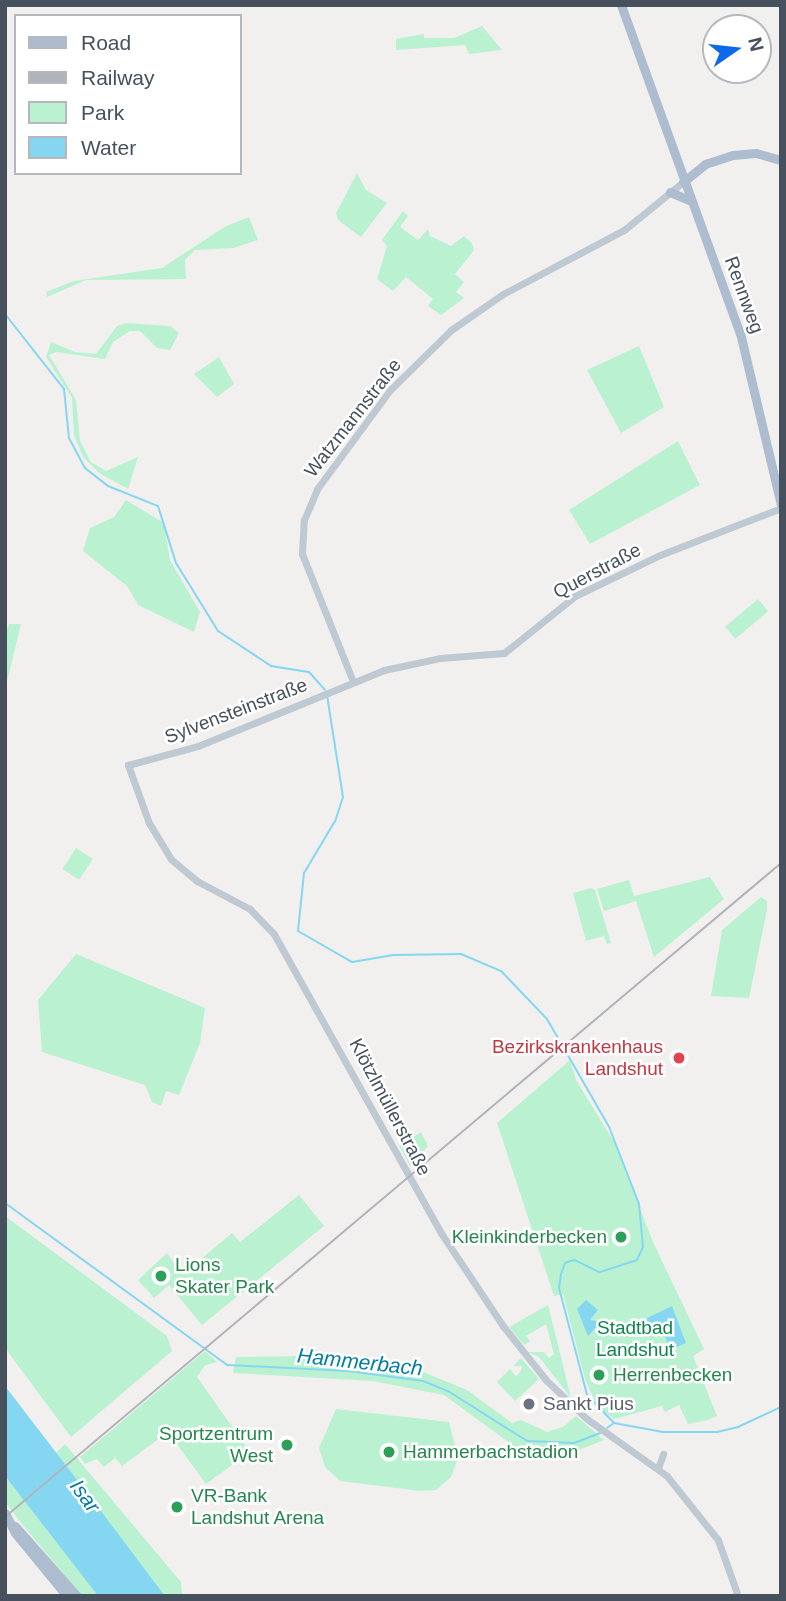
<!DOCTYPE html>
<meta charset="utf-8">
<style>
body{margin:0}
#map{position:relative;width:786px;height:1601px;overflow:hidden;background:#f2efef;font-family:Helvetica,sans-serif}
div>[style]{position:absolute}
.green>*{inset:0;background:#baf2d1;transform-origin:0 0}
.water>*{inset:0;background:#85d7f1}
.stream>*{height:2px;margin:-1px;padding:0 1px;transform-origin:1px;border-radius:1px;background:#85d7f1}
.minor>*{height:7px;margin:-3.5px;padding:0 3.5px;transform-origin:3.5px;border-radius:3.5px;background:#bec9d2}
.major>*{height:9px;margin:-4.5px;padding:0 4.5px;transform-origin:4.5px;border-radius:4.5px;background:#adbdcf}
.rail>*{height:2px;margin:-1px;padding:0 1px;transform-origin:1px;border-radius:1px;background:#b0b4ba}
.dots>*{width:19px;height:19px;translate:-50% -50%;box-sizing:border-box;border:4px solid #fff;border-radius:50%}
span{translate:-50% -50%;white-space:nowrap;text-align:center;line-height:1.15;-webkit-text-stroke:5px #fff;paint-order:stroke}
.street-label{font-size:19px;color:#46515d}
.health-label{font-size:19px;color:#be3a42}
.right{translate:-100% -50%;text-align:right}
.leisure-label{font-size:19px;color:#27864d}
.left{translate:0 -50%;text-align:left}
.park-label{font-size:19px;color:#11844e}
.worship-label{font-size:19px;color:#5b616d}
.water-label{font-size:21px;color:#047ca3;font-style:italic}
.frame{position:absolute;inset:0;border:7px solid #46515d;pointer-events:none}
.legend{position:absolute;left:14px;top:14px;width:228px;height:161px;box-sizing:border-box;background:#fff;border:2px solid #b5b9be;margin:0;padding:9px 12px;list-style:none;font-size:21px;color:#46515d}
.legend li{display:flex;align-items:center;gap:14px;height:35px}
.legend b{width:35px;border:2px solid #b5b9be}
.north{position:absolute;left:702px;top:14px;width:70px;height:70px;box-sizing:border-box;background:#fff;border:2px solid #b5b9be;border-radius:50%;rotate:76deg;font-size:19px;font-weight:700;line-height:28px;text-align:center;color:#46515d}
.north::after{content:'';display:block;margin:auto;width:24px;height:32px;background:#0e68ec;clip-path:polygon(50% 0,100% 100%,50% 72%,0 100%)}
</style>
<div id="map">
<div class="green">
<i style="clip-path:polygon(482px 26px,502px 50px,469px 54px,465px 45px,396px 50px,396px 39px,424px 34px,424px 38px,454px 38px)"></i>
<i style="clip-path:polygon(357px 173px,366px 190px,387px 203px,361px 237px,338px 220px,336px 213px)"></i>
<i style="clip-path:polygon(403px 211px,408px 216px,400px 227px,418px 240px,428px 229px,430px 236px,451px 246px,464px 236px,472px 243px,474px 250px,455px 274px,464px 282px,456px 292px,464px 298px,441px 315px,428px 306px,433px 299px,406px 277px,393px 291px,377px 279px,387px 246px,382px 240px)"></i>
<i style="clip-path:polygon(249px 217px,258px 240px,233px 248px,195px 250px,185px 260px,186px 279px,86px 280px,47px 297px,46px 292px,74px 281px,162px 268px,226px 226px)"></i>
<i style="clip-path:polygon(126px 323px,170px 326px,179px 333px,170px 350px,157px 348px,140px 331px,130px 331px,113px 342px,105px 359px,56px 352px,49px 355px,76px 400px,80px 441px,91px 462px,106px 471px,138px 457px,128px 489px,99px 473px,83px 457px,74px 435px,72px 398px,46px 357px,51px 342px,75px 352px,96px 354px,117px 326px)"></i>
<i style="clip-path:polygon(639px 346px,664px 407px,621px 433px,587px 370px)"></i>
<i style="clip-path:polygon(219px 357px,234px 384px,217px 397px,194px 374px)"></i>
<i style="clip-path:polygon(678px 441px,700px 485px,590px 544px,569px 510px)"></i>
<i style="clip-path:polygon(126px 500px,164px 523px,170px 560px,200px 612px,194px 632px,138px 605px,127px 586px,83px 551px,90px 528px,114px 517px)"></i>
<i style="left:758px;top:599px;width:16px;height:43px;rotate:50deg"></i>
<i style="clip-path:polygon(9px 624px,21px 624px,5px 690px,5px 635px)"></i>
<i style="left:76px;top:848px;width:20px;height:25px;rotate:33deg"></i>
<i style="clip-path:polygon(710px 877px,724px 899px,654px 957px,636px 901px,604px 911px,597px 889px,629px 880px,634px 896px)"></i>
<i style="clip-path:polygon(591px 888px,595px 890px,611px 943px,607px 944px,604px 936px,586px 941px,573px 893px)"></i>
<i style="clip-path:polygon(761px 897px,767px 901px,767px 910px,749px 998px,711px 996px,722px 930px)"></i>
<i style="clip-path:polygon(76px 954px,205px 1008px,200px 1043px,179px 1095px,166px 1091px,161px 1106px,152px 1102px,145px 1085px,42px 1052px,38px 1000px)"></i>
<i style="clip-path:polygon(570px 1060px,576px 1080px,614px 1142px,653px 1242px,704px 1349px,693px 1356px,717px 1416px,708px 1420px,688px 1424px,679px 1405px,665px 1412px,662px 1406px,614px 1419px,597px 1406px,585px 1379px,563px 1294px,554px 1296px,497px 1123px)"></i>
<i style="clip-path:polygon(421px 1132px,428px 1146px,410px 1166px,399px 1145px)"></i>
<i style="clip-path:polygon(299px 1195px,324px 1226px,202px 1325px,169px 1285px,154px 1298px,138px 1280px,167px 1253px,182px 1275px,232px 1233px,240px 1242px)"></i>
<i style="clip-path:polygon(5px 1216px,167px 1336px,172px 1351px,71px 1437px,5px 1348px)"></i>
<i style="clip-path:polygon(548px 1305px,560px 1353px,571px 1398px,539px 1357px,528px 1352px,544px 1352px,549px 1358px,554px 1354px,546px 1324px,526px 1336px,530px 1341px,524px 1345px,509px 1327px)"></i>
<i style="clip-path:polygon(205px 1351px,217px 1362px,205px 1365px,197px 1377px,250px 1452px,206px 1484px,168px 1432px,122px 1466px,115px 1458px,104px 1467px,97px 1459px,85px 1464px,80px 1457px)"></i>
<i style="clip-path:polygon(306px 1356px,416px 1369px,467px 1390px,512px 1423px,521px 1420px,547px 1432px,563px 1427px,576px 1416px,604px 1440px,569px 1454px,536px 1454px,518px 1449px,444px 1395px,373px 1381px,233px 1373px,236px 1357px)"></i>
<i style="clip-path:polygon(521px 1358px,539px 1379px,515px 1401px,497px 1382px,510px 1369px,516px 1376px,520px 1373px,522px 1366px,513px 1366px)"></i>
<i style="clip-path:polygon(336px 1409px,449px 1422px,458px 1458px,451px 1477px,436px 1490px,420px 1491px,340px 1481px,325px 1467px,319px 1448px)"></i>
<i style="clip-path:polygon(65px 1444px,181px 1582px,182px 1596px,165px 1596px,56px 1453px)"></i>
<i style="clip-path:polygon(5px 1476px,98px 1596px,82px 1596px,22px 1524px,5px 1502px)"></i>
</div>
<div class="water">
<i style="clip-path:polygon(586px 1300px,598px 1310px,590px 1320px,601px 1322px,588px 1336px,577px 1309px)"></i>
<i style="clip-path:polygon(672px 1306px,686px 1343px,670px 1350px,662px 1327px,647px 1331px,643px 1320px)"></i>
<i style="clip-path:polygon(5px 1386px,88px 1494px,165px 1596px,98px 1596px,5px 1476px)"></i>
</div>
<div class="stream">
<i style="left:5px;top:314px;width:95px;rotate:51.8deg"></i>
<i style="left:64px;top:389px;width:49px;rotate:84.2deg"></i>
<i style="left:69px;top:438px;width:34px;rotate:62deg"></i>
<i style="left:85px;top:468px;width:29px;rotate:38deg"></i>
<i style="left:108px;top:486px;width:54px;rotate:21.8deg"></i>
<i style="left:158px;top:506px;width:60px;rotate:72.5deg"></i>
<i style="left:176px;top:563px;width:80px;rotate:58.3deg"></i>
<i style="left:218px;top:631px;width:64px;rotate:33.4deg"></i>
<i style="left:271px;top:666px;width:38px;rotate:9deg"></i>
<i style="left:309px;top:672px;width:24px;rotate:48deg"></i>
<i style="left:327px;top:695px;width:103px;rotate:81.1deg"></i>
<i style="left:343px;top:797px;width:25px;rotate:108deg"></i>
<i style="left:335px;top:821px;width:61px;rotate:120.8deg"></i>
<i style="left:304px;top:873px;width:58px;rotate:95.9deg"></i>
<i style="left:298px;top:931px;width:62px;rotate:29.9deg"></i>
<i style="left:352px;top:962px;width:42px;rotate:-9.7deg"></i>
<i style="left:393px;top:955px;width:68px;rotate:-0.8deg"></i>
<i style="left:461px;top:954px;width:43px;rotate:23deg"></i>
<i style="left:501px;top:971px;width:66px;rotate:46.2deg"></i>
<i style="left:547px;top:1019px;width:125px;rotate:60.1deg"></i>
<i style="left:609px;top:1127px;width:83px;rotate:68.7deg"></i>
<i style="left:639px;top:1204px;width:43px;rotate:84.7deg"></i>
<i style="left:643px;top:1247px;width:14px;rotate:115deg"></i>
<i style="left:637px;top:1260px;width:40px;rotate:162deg"></i>
<i style="left:599px;top:1272px;width:28px;rotate:-154deg"></i>
<i style="left:574px;top:1260px;width:9px;rotate:162deg"></i>
<i style="left:565px;top:1263px;width:12px;rotate:110deg"></i>
<i style="left:561px;top:1274px;width:14px;rotate:98deg"></i>
<i style="left:559px;top:1288px;width:111px;rotate:75.3deg"></i>
<i style="left:587px;top:1395px;width:39px;rotate:46deg"></i>
<i style="left:5px;top:1203px;width:275px;rotate:36.1deg"></i>
<i style="left:227px;top:1365px;width:121px;rotate:2.8deg"></i>
<i style="left:348px;top:1371px;width:76px;rotate:7.6deg"></i>
<i style="left:423px;top:1381px;width:27px;rotate:22deg"></i>
<i style="left:448px;top:1391px;width:93px;rotate:32.3deg"></i>
<i style="left:527px;top:1441px;width:47px;rotate:2.4deg"></i>
<i style="left:574px;top:1443px;width:28px;rotate:-21deg"></i>
<i style="left:607px;top:1428px;width:9px;rotate:-36deg"></i>
<i style="left:614px;top:1423px;width:50px;rotate:10.4deg"></i>
<i style="left:663px;top:1432px;width:54px"></i>
<i style="left:717px;top:1432px;width:22px;rotate:-13deg"></i>
<i style="left:738px;top:1427px;width:47px;rotate:-24.9deg"></i>
</div>
<div class="minor">
<i style="left:352px;top:679px;width:135px;rotate:-111.8deg"></i>
<i style="left:302px;top:554px;width:34px;rotate:-87deg"></i>
<i style="left:304px;top:520px;width:34px;rotate:-67deg"></i>
<i style="left:317px;top:489px;width:123px;rotate:-53.6deg"></i>
<i style="left:390px;top:390px;width:86px;rotate:-44.5deg"></i>
<i style="left:451px;top:330px;width:63px;rotate:-34.7deg"></i>
<i style="left:503px;top:294px;width:137px;rotate:-27.9deg"></i>
<i style="left:624px;top:230px;width:76px;rotate:-39.1deg"></i>
<i style="left:658px;top:1468px;width:15px;rotate:-70deg"></i>
<i style="left:738px;top:1596px;width:59px;rotate:-109.7deg"></i>
<i style="left:718px;top:1540px;width:82px;rotate:-128.6deg"></i>
<i style="left:667px;top:1476px;width:98px;rotate:-144.5deg"></i>
<i style="left:587px;top:1419px;width:57px;rotate:-136.4deg"></i>
<i style="left:546px;top:1380px;width:69px;rotate:-128.5deg"></i>
<i style="left:503px;top:1326px;width:112px;rotate:-123.7deg"></i>
<i style="left:441px;top:1233px;width:342px;rotate:-119.2deg"></i>
<i style="left:274px;top:934px;width:35px;rotate:-134deg"></i>
<i style="left:250px;top:909px;width:60px;rotate:-152.2deg"></i>
<i style="left:197px;top:881px;width:34px;rotate:-140deg"></i>
<i style="left:171px;top:859px;width:42px;rotate:-121.4deg"></i>
<i style="left:149px;top:823px;width:62px;rotate:-109.9deg"></i>
<i style="left:128px;top:765px;width:73px;rotate:-15.2deg"></i>
<i style="left:198px;top:746px;width:201px;rotate:-22.2deg"></i>
<i style="left:384px;top:670px;width:57px;rotate:-12.1deg"></i>
<i style="left:440px;top:658px;width:64px;rotate:-4.5deg"></i>
<i style="left:504px;top:653px;width:91px;rotate:-38.8deg"></i>
<i style="left:575px;top:596px;width:94px;rotate:-25.8deg"></i>
<i style="left:660px;top:555px;width:130px;rotate:-21.2deg"></i>
</div>
<div class="major">
<i style="left:621px;top:5px;width:353px;rotate:70.1deg"></i>
<i style="left:741px;top:337px;width:173px;rotate:76.6deg"></i>
<i style="left:683px;top:182px;width:28px;rotate:-39deg"></i>
<i style="left:705px;top:164px;width:29px;rotate:-18deg"></i>
<i style="left:733px;top:155px;width:23px;rotate:-5deg"></i>
<i style="left:756px;top:153px;width:26px;rotate:16deg"></i>
<i style="left:670px;top:192px;width:21px;rotate:23deg"></i>
<i style="left:5px;top:1513px;width:22px;rotate:63deg"></i>
<i style="left:15px;top:1533px;width:82px;rotate:50.5deg"></i>
<i style="left:15px;top:1526px;width:94px;rotate:48.5deg"></i>
</div>
<div class="rail">
<i style="left:5px;top:1517px;width:1015px;rotate:-40.12deg"></i>
</div>
<div class="dots">
<i style="left:679px;top:1058px;background:#e0444e"></i>
<i style="left:621px;top:1237px;background:#2e9e5b"></i>
<i style="left:161px;top:1276px;background:#2e9e5b"></i>
<i style="left:599px;top:1375px;background:#2e9e5b"></i>
<i style="left:529px;top:1404px;background:#6b7280"></i>
<i style="left:287px;top:1445px;background:#2e9e5b"></i>
<i style="left:389px;top:1452px;background:#2e9e5b"></i>
<i style="left:177px;top:1507px;background:#2e9e5b"></i>
</div>
<div class="street-label">
<span style="left:744px;top:295px;rotate:70deg">Rennweg</span>
<span style="left:353px;top:418px;rotate:-52deg">Watzmannstraße</span>
<span style="left:597px;top:571px;rotate:-28deg">Querstraße</span>
<span style="left:236px;top:711px;rotate:-21deg">Sylvensteinstraße</span>
<span style="left:390px;top:1107px;rotate:62deg">Klötzlmüllerstraße</span>
</div>
<div class="health-label">
<span class="right" style="left:663px;top:1058px">Bezirkskrankenhaus<br>Landshut</span>
</div>
<div class="leisure-label">
<span class="right" style="left:607px;top:1237px">Kleinkinderbecken</span>
<span class="left" style="left:175px;top:1276px">Lions<br>Skater Park</span>
<span class="left" style="left:613px;top:1375px">Herrenbecken</span>
<span class="right" style="left:273px;top:1445px">Sportzentrum<br>West</span>
<span class="left" style="left:403px;top:1452px">Hammerbachstadion</span>
<span class="left" style="left:191px;top:1507px">VR-Bank<br>Landshut Arena</span>
</div>
<div class="park-label">
<span style="left:635px;top:1339px">Stadtbad<br>Landshut</span>
</div>
<div class="worship-label">
<span class="left" style="left:543px;top:1404px">Sankt Pius</span>
</div>
<div class="water-label">
<span style="left:360px;top:1362px;rotate:6deg">Hammerbach</span>
<span style="left:85px;top:1496px;rotate:54deg">Isar</span>
</div>
<div class="frame"></div>
<ul class="legend">
<li><b style="height:9px;background:#adbdcf"></b>Road</li>
<li><b style="height:9px;background:#b0b4ba"></b>Railway</li>
<li><b style="height:19px;background:#baf2d1"></b>Park</li>
<li><b style="height:19px;background:#85d7f1"></b>Water</li>
</ul>
<div class="north">N</div>
</div>
